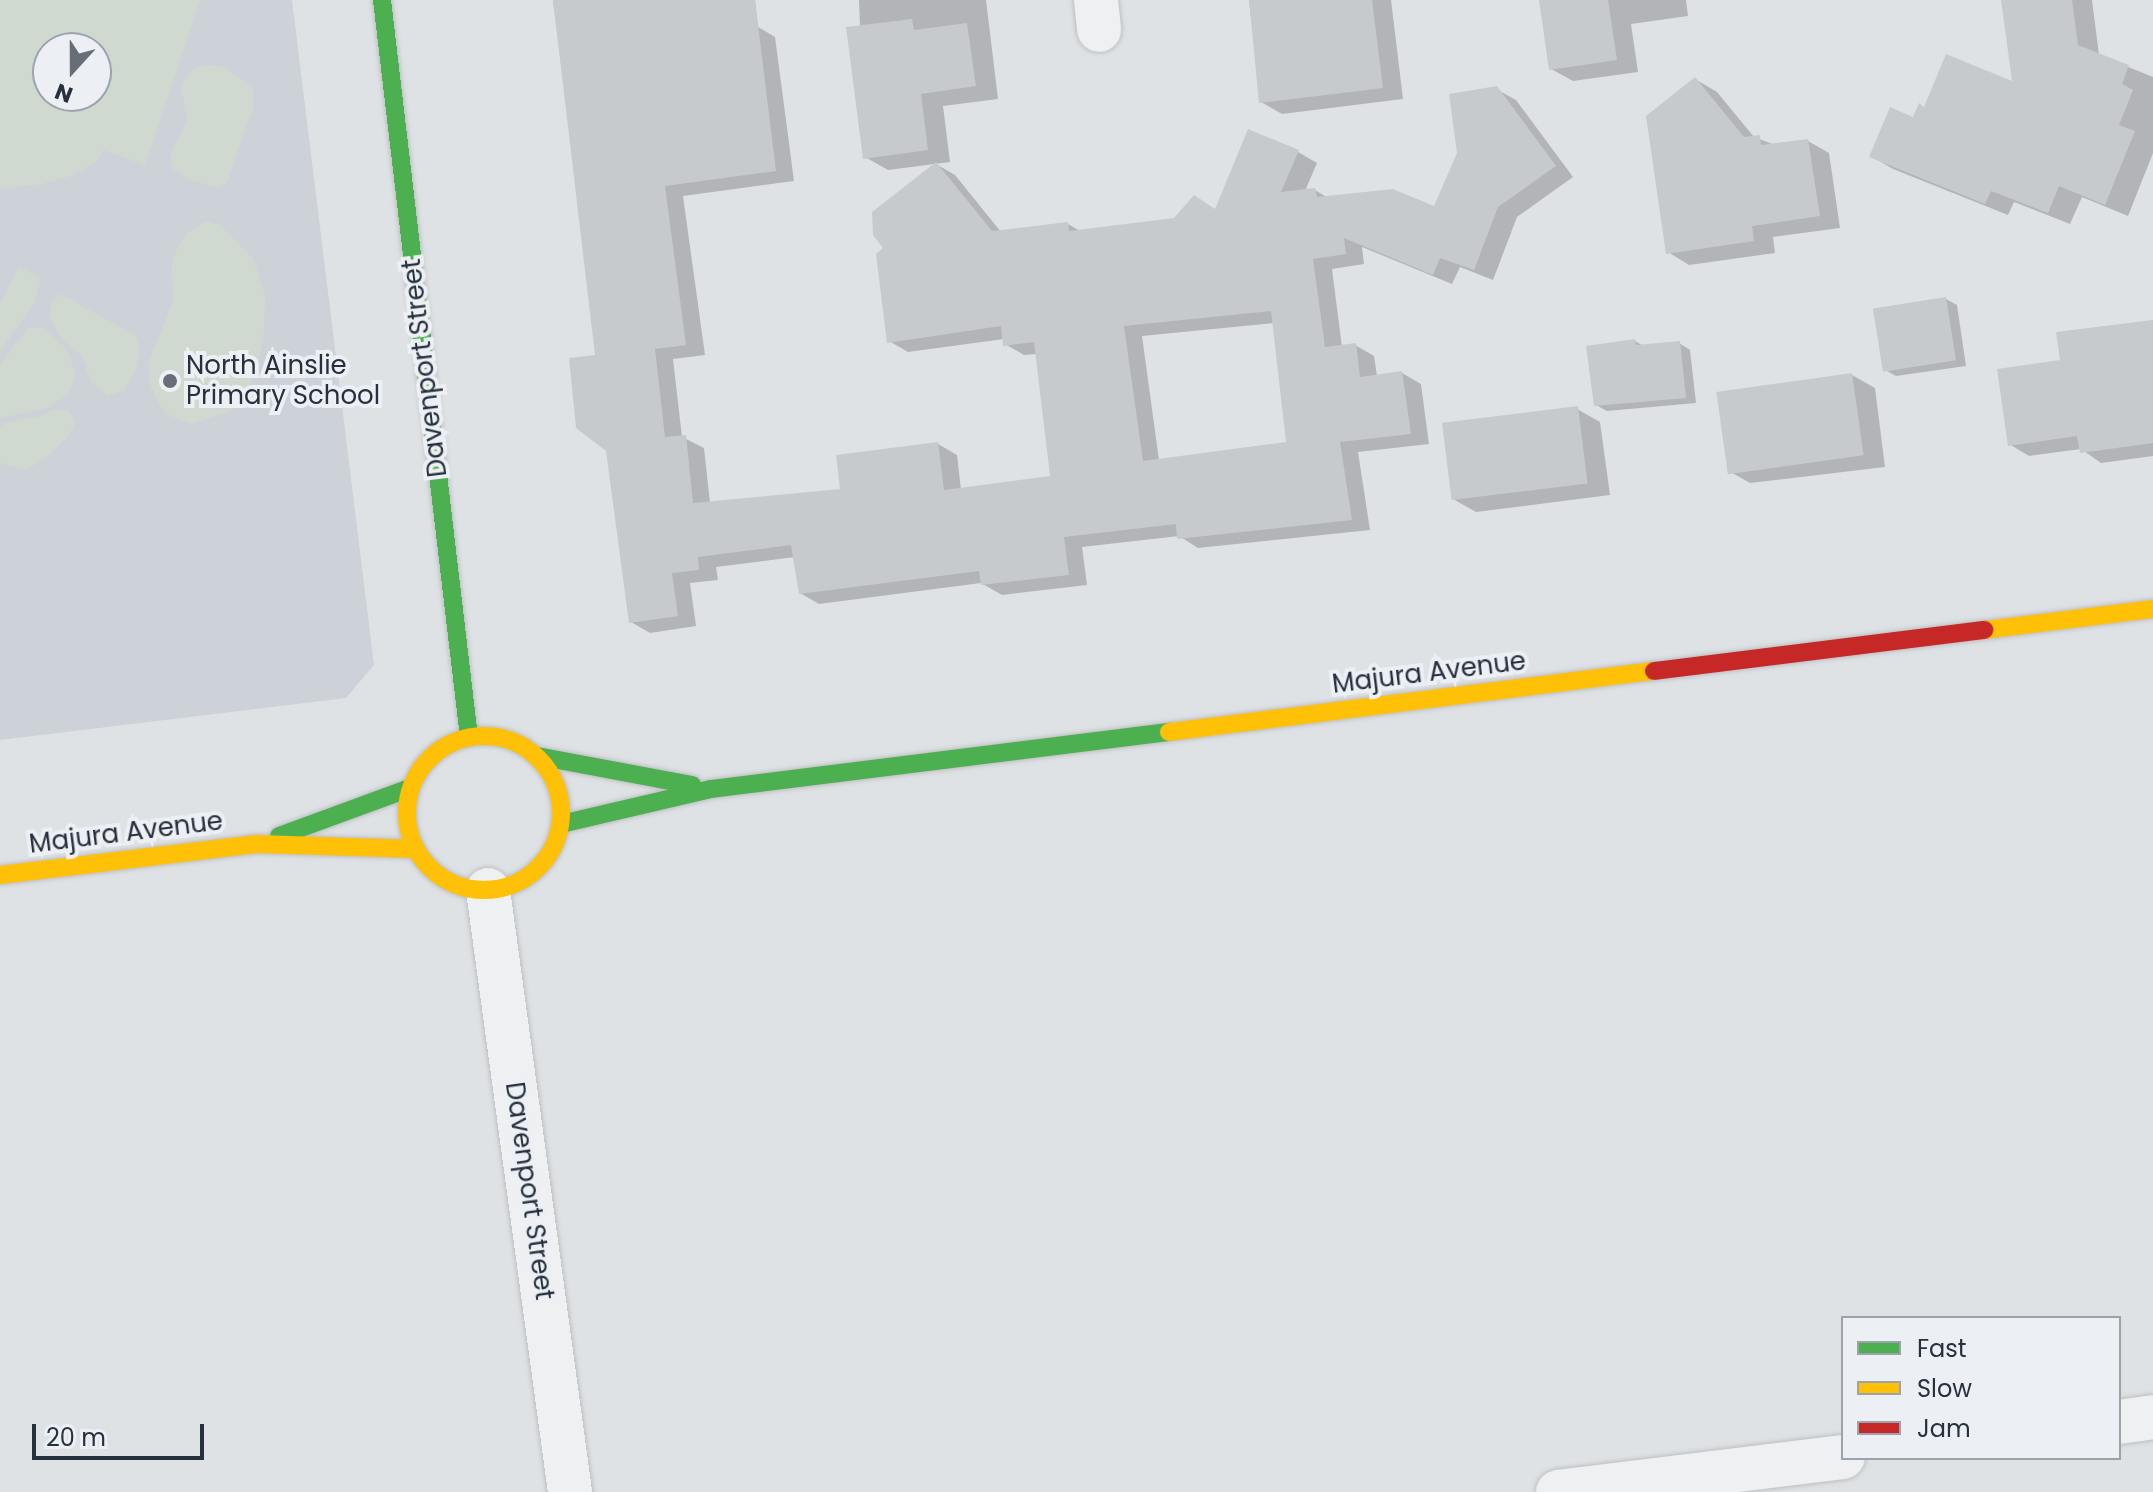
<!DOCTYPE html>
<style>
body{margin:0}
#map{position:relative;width:2153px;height:1492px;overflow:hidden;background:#dfe2e5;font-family:Poppins,sans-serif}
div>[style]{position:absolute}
.built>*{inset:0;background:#cdd2d8}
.green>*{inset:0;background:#d0d9d0}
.shadow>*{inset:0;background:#0003}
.building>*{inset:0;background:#c7cacd;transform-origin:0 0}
.roads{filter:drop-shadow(0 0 2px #bec0c3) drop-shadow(0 0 2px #bec0c3)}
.street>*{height:44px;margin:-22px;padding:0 22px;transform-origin:22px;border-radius:22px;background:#eff0f1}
.fast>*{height:18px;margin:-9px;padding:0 9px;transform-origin:9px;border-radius:9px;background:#4caf50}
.slow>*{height:18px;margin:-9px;padding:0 9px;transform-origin:9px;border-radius:9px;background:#ffc107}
.slow>.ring{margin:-9px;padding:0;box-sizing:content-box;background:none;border:18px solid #ffc107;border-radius:50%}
.jam>*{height:18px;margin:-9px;padding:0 9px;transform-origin:9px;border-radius:9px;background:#c62828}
.dots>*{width:22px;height:22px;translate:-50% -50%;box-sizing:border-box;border:4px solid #ecf0f5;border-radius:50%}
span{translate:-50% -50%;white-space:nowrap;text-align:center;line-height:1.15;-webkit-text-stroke:8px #ecf0f5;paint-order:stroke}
.poi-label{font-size:26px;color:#27303d}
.left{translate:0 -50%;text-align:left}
.street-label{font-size:26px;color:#27303d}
.legend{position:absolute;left:1841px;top:1316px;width:280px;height:144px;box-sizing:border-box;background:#ecf0f5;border:2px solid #9da3ab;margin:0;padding:10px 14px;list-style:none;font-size:24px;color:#27303d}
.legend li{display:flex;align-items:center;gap:16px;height:40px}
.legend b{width:40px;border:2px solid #9da3ab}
.north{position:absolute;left:32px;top:32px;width:80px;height:80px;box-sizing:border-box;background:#ecf0f5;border:2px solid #9da3ab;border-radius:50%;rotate:201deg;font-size:22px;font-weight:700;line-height:32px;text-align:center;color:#27303d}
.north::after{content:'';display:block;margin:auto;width:28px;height:36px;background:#676e78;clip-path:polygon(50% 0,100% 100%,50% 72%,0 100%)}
.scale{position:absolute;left:32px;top:1424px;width:172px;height:36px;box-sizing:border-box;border:4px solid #27303d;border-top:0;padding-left:10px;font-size:24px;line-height:28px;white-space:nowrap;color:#27303d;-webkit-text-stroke:6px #ecf0f5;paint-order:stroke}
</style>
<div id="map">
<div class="built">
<i style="clip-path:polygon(evenodd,0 0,292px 0,374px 665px,346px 698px,0 740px,0 0,48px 48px,96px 48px,96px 96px,48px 96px,48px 48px)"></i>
</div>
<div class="green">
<i style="clip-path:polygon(evenodd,0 0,200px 0,145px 165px,104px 150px,95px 163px,73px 175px,42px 184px,0 189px,0 0,48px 48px,96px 48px,96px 96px,48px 96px,48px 48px)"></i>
<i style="clip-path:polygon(206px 65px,224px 67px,253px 88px,253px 107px,227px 182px,219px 188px,191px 180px,174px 170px,170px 154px,188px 120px,181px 88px,185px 78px,194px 69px)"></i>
<i style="clip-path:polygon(206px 221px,221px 226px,254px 260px,265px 296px,264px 329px,259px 361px,248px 388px,230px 412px,191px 424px,168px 415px,160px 406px,151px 387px,148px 364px,173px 301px,172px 265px,177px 247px,189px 232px)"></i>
<i style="clip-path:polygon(19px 267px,40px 277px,35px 302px,0 351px,0 304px)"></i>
<i style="clip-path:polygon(60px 294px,135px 335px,139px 347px,136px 369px,124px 390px,108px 396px,91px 382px,82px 356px,62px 339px,50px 318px,52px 302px)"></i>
<i style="clip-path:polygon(28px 328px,42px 328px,61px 343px,70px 356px,75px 375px,69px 392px,50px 407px,0 418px,0 364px)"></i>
<i style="clip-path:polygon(55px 409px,68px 411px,75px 421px,71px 432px,50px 455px,26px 470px,0 463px,0 428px,5px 422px,41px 416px)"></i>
</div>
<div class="shadow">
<i style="clip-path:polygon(evenodd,553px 0,755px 0,758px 27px,775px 37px,794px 181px,683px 196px,705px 355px,673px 359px,682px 437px,704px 448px,710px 503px,843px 491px,938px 444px,957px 455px,961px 490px,1052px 478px,1037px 354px,1024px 355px,1005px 344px,1004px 339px,908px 352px,889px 341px,886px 249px,936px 164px,955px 175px,1001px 232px,1068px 224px,1080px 231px,1175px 220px,1217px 211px,1298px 152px,1317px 163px,1305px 191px,1315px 190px,1328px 198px,1435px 209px,1496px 89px,1516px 100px,1573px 177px,1517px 217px,1493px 280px,1460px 267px,1452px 284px,1362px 247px,1364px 264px,1332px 269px,1342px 347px,1355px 345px,1374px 356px,1377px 376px,1402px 373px,1421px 384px,1429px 444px,1358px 452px,1370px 530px,1198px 548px,1179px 536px,1082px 547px,1087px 585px,1002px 595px,981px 583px,819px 604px,800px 593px,795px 557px,716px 567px,718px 580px,690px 583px,696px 626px,650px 633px,631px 622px,553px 0,1275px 323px,1288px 444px,1159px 460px,1142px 336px,1275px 323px)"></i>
<i style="clip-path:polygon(859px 0,986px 0,998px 99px,943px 106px,950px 162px,888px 170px,865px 157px)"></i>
<i style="clip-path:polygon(1249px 0,1391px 0,1403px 99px,1282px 114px,1261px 102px)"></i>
<i style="clip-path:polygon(1541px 0,1686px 0,1688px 16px,1631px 24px,1638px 72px,1573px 81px,1551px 69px)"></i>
<i style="clip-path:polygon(2003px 0,2092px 0,2099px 55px,2153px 77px,2153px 153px,2128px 216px,2082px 197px,2070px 224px,2014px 202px,2008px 215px,1893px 169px,1871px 156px,1925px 109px,2014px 84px)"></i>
<i style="clip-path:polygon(1695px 79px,1717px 92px,1754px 137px,1775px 145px,1808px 141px,1829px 153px,1840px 228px,1773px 237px,1775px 253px,1689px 265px,1668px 252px)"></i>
<i style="clip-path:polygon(1946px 299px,1957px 305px,1966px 366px,1896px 376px,1885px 370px)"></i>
<i style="clip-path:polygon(2153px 322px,2153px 456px,2101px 463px,2081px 449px,2029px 456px,2009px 444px,2063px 362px)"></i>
<i style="clip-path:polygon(1635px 341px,1645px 347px,1679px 343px,1690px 350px,1696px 403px,1607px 411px,1596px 405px)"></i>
<i style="clip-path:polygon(1852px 375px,1875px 388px,1885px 467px,1750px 483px,1727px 470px)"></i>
<i style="clip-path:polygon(1577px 409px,1600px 422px,1610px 495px,1476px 512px,1453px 499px)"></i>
</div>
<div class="building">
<i style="clip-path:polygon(evenodd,553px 0,755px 0,776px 171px,665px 186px,686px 345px,655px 349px,665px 437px,686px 435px,693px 503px,840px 489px,836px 455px,938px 442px,944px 490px,1050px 476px,1034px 342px,1003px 346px,1001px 326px,887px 343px,876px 254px,883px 248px,873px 235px,872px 212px,936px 162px,992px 231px,1068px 222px,1069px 231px,1174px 218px,1194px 195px,1215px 209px,1248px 129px,1299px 150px,1281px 192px,1315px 188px,1317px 197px,1393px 189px,1434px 206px,1457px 153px,1449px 94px,1497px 86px,1556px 166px,1498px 207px,1474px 270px,1440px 258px,1433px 275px,1344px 238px,1346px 254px,1313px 259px,1325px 347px,1356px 343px,1360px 377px,1402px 371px,1411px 434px,1340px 442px,1352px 520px,1177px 539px,1176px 524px,1064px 537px,1069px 575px,981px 585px,979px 571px,799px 594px,791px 545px,698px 557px,699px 570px,672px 573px,678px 616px,629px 623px,606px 451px,576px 428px,569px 358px,595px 355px,553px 0,1271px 311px,1286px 442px,1143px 461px,1124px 326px,1271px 311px)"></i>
<i style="clip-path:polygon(1249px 0,1372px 0,1383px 88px,1259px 103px)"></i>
<i style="clip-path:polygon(1539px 0,1608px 0,1617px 60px,1549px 70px)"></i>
<i style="clip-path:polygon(2001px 0,2072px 0,2078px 45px,2129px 65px,2122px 84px,2133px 90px,2119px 125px,2135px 131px,2105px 205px,2059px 186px,2048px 213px,1991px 191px,1985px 204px,1869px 157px,1890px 107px,1913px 117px,1919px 103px,1924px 107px,1946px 54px,2012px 81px)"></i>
<i style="clip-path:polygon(912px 19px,914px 30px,967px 23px,976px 86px,921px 94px,928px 150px,863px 159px,846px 27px)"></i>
<i style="clip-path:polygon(1695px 77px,1744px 137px,1760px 135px,1761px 145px,1808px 139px,1820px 216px,1752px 226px,1754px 241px,1666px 254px,1646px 116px)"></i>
<i style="left:1946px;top:297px;width:64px;height:74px;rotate:81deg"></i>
<i style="clip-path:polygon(2153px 320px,2153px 443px,2080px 453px,2077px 436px,2008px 446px,1997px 369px,2060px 360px,2056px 332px)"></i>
<i style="clip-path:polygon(1635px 339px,1636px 345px,1680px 341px,1686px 398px,1594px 406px,1586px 346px)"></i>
<i style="left:1852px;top:373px;width:83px;height:137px;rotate:82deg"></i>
<i style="left:1578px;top:406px;width:78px;height:137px;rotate:83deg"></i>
</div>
<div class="roads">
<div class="street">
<i style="left:1096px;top:0;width:30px;rotate:84deg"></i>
<i style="left:488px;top:890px;width:608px;rotate:82.24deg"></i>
<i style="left:2119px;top:1422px;width:34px;rotate:-8deg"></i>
<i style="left:1558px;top:1492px;width:287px;rotate:-7deg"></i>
</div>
<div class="fast">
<i style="left:382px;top:0;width:742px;rotate:83.27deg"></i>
<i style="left:537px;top:756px;width:158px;rotate:10.6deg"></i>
<i style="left:561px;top:824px;width:154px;rotate:-13.1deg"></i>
<i style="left:711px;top:789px;width:462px;rotate:-7.1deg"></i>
<i style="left:279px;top:836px;width:140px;rotate:-20.1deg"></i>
</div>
<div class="slow">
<i style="left:1984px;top:630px;width:170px;rotate:-7.1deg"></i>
<i style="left:1169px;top:732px;width:489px;rotate:-7.2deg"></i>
<i class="ring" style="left:407px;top:736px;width:136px;height:136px"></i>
<i style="left:0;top:875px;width:260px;rotate:-6.9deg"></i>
<i style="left:258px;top:844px;width:158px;rotate:1.8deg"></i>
</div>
<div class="jam">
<i style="left:1654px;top:671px;width:333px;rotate:-7.1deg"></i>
</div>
</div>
<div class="dots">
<i style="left:170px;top:381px;background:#676e78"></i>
</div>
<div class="poi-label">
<span class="left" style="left:186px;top:381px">North Ainslie<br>Primary School</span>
</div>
<div class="street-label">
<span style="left:425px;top:368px;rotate:-97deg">Davenport Street</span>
<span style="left:1429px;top:673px;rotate:-7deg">Majura Avenue</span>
<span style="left:126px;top:833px;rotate:-7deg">Majura Avenue</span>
<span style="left:529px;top:1191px;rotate:82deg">Davenport Street</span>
</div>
<ul class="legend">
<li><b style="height:10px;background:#4caf50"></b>Fast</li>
<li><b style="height:10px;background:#ffc107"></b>Slow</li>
<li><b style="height:10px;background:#c62828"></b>Jam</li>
</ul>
<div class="north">N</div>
<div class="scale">20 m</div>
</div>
